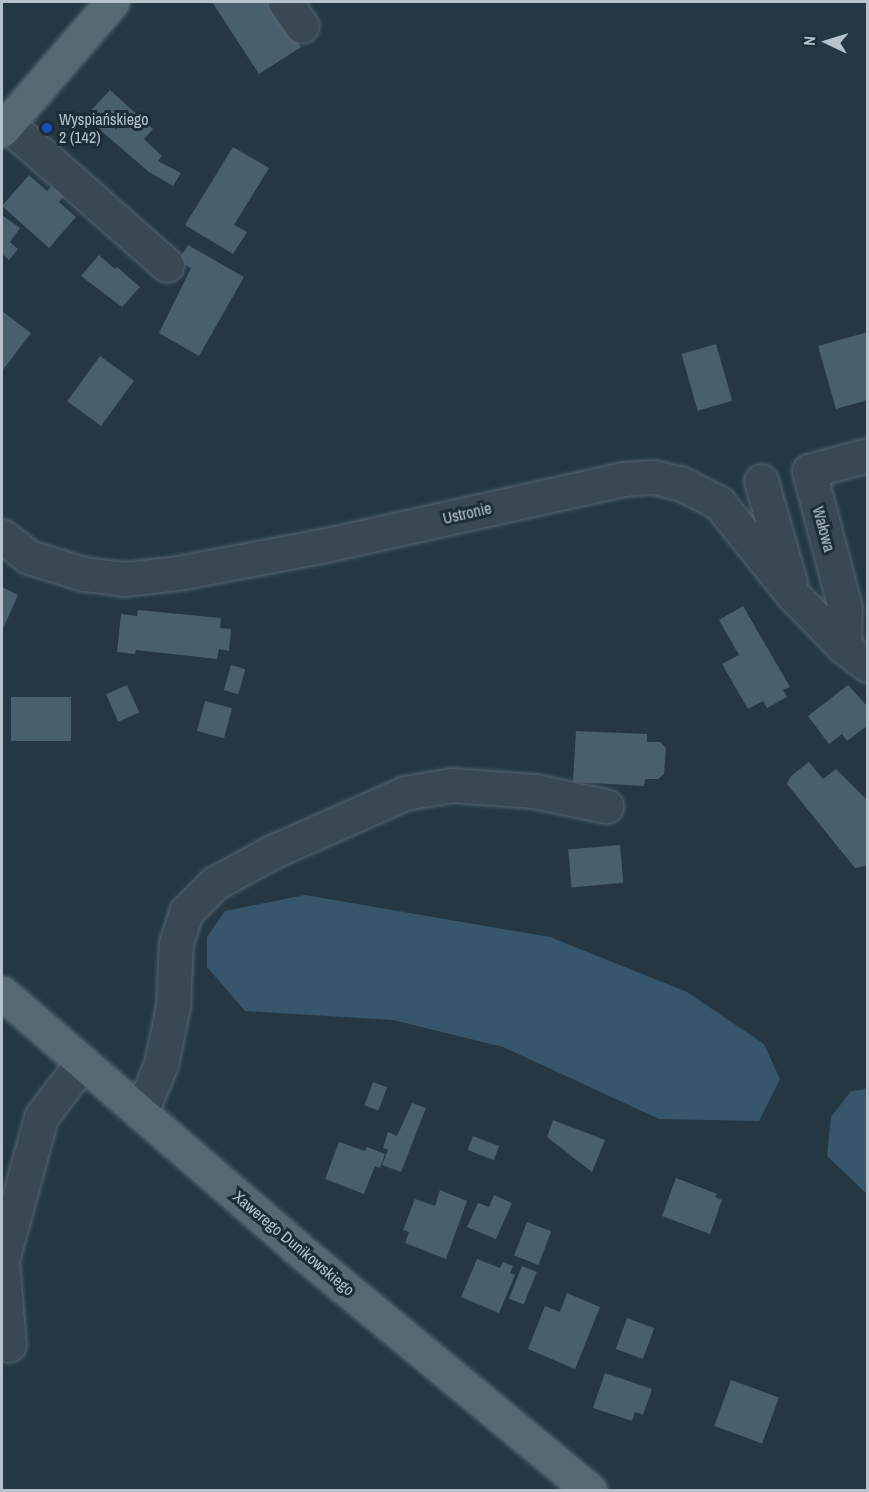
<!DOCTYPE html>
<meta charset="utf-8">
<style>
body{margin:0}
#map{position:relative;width:869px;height:1492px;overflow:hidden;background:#243743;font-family:"Archivo Narrow",sans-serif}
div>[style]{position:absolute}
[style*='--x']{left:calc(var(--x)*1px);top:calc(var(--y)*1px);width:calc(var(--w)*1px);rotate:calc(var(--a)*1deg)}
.water>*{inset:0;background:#37566c}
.building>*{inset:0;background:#4a5f6c;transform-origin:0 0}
.roads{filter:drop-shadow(0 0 2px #576670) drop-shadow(0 0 2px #576670)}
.minor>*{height:33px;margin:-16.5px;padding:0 16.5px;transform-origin:16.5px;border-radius:16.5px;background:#394853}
.major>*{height:33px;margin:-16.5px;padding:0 16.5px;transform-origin:16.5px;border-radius:16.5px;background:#576873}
.dots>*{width:16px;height:16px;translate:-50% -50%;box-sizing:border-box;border:3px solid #1d2d38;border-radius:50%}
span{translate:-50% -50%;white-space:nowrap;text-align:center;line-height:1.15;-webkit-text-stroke:6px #1d2d38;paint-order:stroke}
.poi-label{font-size:16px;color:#b6c3cd}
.left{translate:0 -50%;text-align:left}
.street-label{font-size:16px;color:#b6c3cd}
.frame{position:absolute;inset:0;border:3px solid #b6c3cd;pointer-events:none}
.north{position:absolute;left:797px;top:12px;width:60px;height:60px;-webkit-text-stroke:4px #1d2d38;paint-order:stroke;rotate:274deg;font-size:16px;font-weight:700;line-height:24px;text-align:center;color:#b6c3cd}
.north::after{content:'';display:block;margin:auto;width:21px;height:27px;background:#b6c3cd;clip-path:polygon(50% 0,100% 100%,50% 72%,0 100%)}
</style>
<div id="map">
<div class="water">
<div style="clip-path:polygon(305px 895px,550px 937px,687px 992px,764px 1044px,780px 1079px,759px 1121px,659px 1119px,503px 1047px,393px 1020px,245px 1011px,207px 967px,207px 937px,225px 911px)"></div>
<div style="clip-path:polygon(867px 1089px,868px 1089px,867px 1194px,827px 1156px,831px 1117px,851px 1091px)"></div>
</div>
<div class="building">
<div style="clip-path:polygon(212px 2px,272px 2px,301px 47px,259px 74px)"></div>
<div style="clip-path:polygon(110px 90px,153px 129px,144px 139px,162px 156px,158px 161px,181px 173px,173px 186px,149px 172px,85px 117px)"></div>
<div style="clip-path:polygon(233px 147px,269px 168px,234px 225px,247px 232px,233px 254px,185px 225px)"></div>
<div style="clip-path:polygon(29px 175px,47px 191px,53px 185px,65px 195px,59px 202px,76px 217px,49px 248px,2px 206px)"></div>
<div style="clip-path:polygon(2px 215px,20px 228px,10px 242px,18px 249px,9px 260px,2px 254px)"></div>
<div style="clip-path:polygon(188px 245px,244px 277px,199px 356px,159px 333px,191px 268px,178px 261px)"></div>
<div style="clip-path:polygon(99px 255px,115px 269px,117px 267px,140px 287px,122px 307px,81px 276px)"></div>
<div style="clip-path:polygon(2px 311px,31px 333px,2px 371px)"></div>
<div style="clip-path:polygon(868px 332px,868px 400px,836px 409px,818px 346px)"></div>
<div style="left:716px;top:344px;width:59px;height:36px;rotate:74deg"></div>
<div style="left:100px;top:356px;width:42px;height:56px;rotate:36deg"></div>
<div style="clip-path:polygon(2px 587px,18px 595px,2px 631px)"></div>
<div style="clip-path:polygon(743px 606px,790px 687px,783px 690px,787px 697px,767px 708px,763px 701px,748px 709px,722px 664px,739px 655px,719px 620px)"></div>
<div style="clip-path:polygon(138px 610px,221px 618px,220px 628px,231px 629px,229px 651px,219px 649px,217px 659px,136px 650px,135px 654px,117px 652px,121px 614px,137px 616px)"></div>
<div style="left:231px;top:665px;width:15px;height:26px;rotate:16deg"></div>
<div style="left:127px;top:685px;width:30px;height:23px;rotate:66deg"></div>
<div style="clip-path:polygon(848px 685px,868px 707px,868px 725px,847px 741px,842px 734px,829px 744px,808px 716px)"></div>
<div style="left:11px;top:697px;width:60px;height:44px"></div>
<div style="left:205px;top:701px;width:28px;height:31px;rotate:15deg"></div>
<div style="clip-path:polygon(576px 731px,647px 734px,647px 742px,660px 742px,666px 748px,664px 774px,658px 779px,645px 779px,644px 786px,573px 782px)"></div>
<div style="clip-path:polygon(809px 762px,823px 779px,836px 769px,868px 801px,868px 864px,865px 866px,855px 868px,787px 784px,791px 776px)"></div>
<div style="left:620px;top:845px;width:38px;height:52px;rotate:85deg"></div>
<div style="left:373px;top:1082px;width:15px;height:25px;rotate:20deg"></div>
<div style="clip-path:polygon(412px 1103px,426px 1108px,401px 1172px,382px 1165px,388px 1150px,383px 1148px,388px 1132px,397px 1136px)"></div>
<div style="clip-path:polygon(553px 1120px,605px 1140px,592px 1172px,547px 1137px)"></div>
<div style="left:473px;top:1136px;width:28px;height:15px;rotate:21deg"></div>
<div style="clip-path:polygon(339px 1142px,365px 1151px,367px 1147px,385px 1154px,380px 1168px,375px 1166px,364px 1194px,325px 1179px)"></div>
<div style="clip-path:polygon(676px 1178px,717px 1194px,715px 1197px,722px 1200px,710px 1234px,662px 1216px)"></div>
<div style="clip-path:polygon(440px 1190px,467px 1201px,446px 1259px,405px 1243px,409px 1232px,403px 1230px,415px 1199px,435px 1206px)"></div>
<div style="clip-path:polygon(494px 1195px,512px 1203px,496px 1239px,467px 1227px,478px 1203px,489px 1207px)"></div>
<div style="left:527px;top:1222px;width:26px;height:36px;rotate:21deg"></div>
<div style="clip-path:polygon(477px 1259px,500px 1268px,503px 1262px,513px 1266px,510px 1273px,515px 1275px,499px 1313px,461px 1297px)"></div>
<div style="left:522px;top:1266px;width:16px;height:35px;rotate:22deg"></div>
<div style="clip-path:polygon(567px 1293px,600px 1307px,575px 1369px,528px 1349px,545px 1306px,560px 1312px)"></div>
<div style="left:627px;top:1318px;width:29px;height:33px;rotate:20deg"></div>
<div style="clip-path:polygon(605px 1373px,652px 1389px,643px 1415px,635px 1412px,632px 1421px,593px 1408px)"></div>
<div style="left:731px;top:1380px;width:51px;height:49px;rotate:20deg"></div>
</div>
<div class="roads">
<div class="minor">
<div style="--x:285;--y:2;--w:29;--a:55"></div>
<div style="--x:7;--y:124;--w:213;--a:41.4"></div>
<div style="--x:761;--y:481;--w:105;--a:74"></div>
<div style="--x:2;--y:536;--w:34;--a:38"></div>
<div style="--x:29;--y:557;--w:58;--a:17.2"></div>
<div style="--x:84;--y:574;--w:40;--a:7.1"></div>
<div style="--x:124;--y:579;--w:54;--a:-6.3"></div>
<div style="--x:178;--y:573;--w:151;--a:-10.7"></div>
<div style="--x:326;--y:545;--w:304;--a:-12.5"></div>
<div style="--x:623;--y:479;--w:30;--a:-4"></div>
<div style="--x:653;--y:477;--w:28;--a:13"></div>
<div style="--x:680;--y:483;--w:44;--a:27.1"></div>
<div style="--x:719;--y:503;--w:118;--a:51.2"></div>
<div style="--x:793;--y:595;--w:73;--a:45.6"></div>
<div style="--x:844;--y:647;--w:30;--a:37"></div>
<div style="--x:844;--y:647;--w:39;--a:-89"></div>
<div style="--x:845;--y:608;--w:142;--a:-104.7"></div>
<div style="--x:809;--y:471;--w:61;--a:-15.2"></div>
<div style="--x:141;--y:1112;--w:52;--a:-67.4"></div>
<div style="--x:161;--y:1064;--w:59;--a:-78.3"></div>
<div style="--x:173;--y:1006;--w:63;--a:-87.3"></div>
<div style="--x:176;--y:943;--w:33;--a:-72"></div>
<div style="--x:186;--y:912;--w:41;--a:-45"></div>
<div style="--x:215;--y:883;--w:65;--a:-28.5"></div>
<div style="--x:272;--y:852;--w:145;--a:-23.9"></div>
<div style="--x:405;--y:793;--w:48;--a:-9.7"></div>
<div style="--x:452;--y:785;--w:82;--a:4.2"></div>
<div style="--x:534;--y:791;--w:74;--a:11.8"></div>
<div style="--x:2;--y:1260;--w:148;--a:-74.7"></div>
<div style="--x:41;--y:1117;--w:68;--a:-52.8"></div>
<div style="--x:2;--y:1260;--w:85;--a:85.3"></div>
</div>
<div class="major">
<div style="--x:2;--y:130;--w:169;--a:-49.3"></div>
<div style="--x:2;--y:993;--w:390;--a:40.8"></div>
<div style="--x:297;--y:1248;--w:380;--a:39.6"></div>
</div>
</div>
<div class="dots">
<div style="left:47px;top:128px;background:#1a4fb4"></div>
</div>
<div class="poi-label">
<span class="left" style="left:59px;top:128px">Wyspiańskiego<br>2 (142)</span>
</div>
<div class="street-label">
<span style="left:467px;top:513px;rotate:-13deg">Ustronie</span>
<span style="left:824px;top:529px;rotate:75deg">Wałowa</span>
<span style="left:294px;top:1243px;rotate:40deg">Xawerego Dunikowskiego</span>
</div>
<div class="frame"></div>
<div class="north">N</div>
</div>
